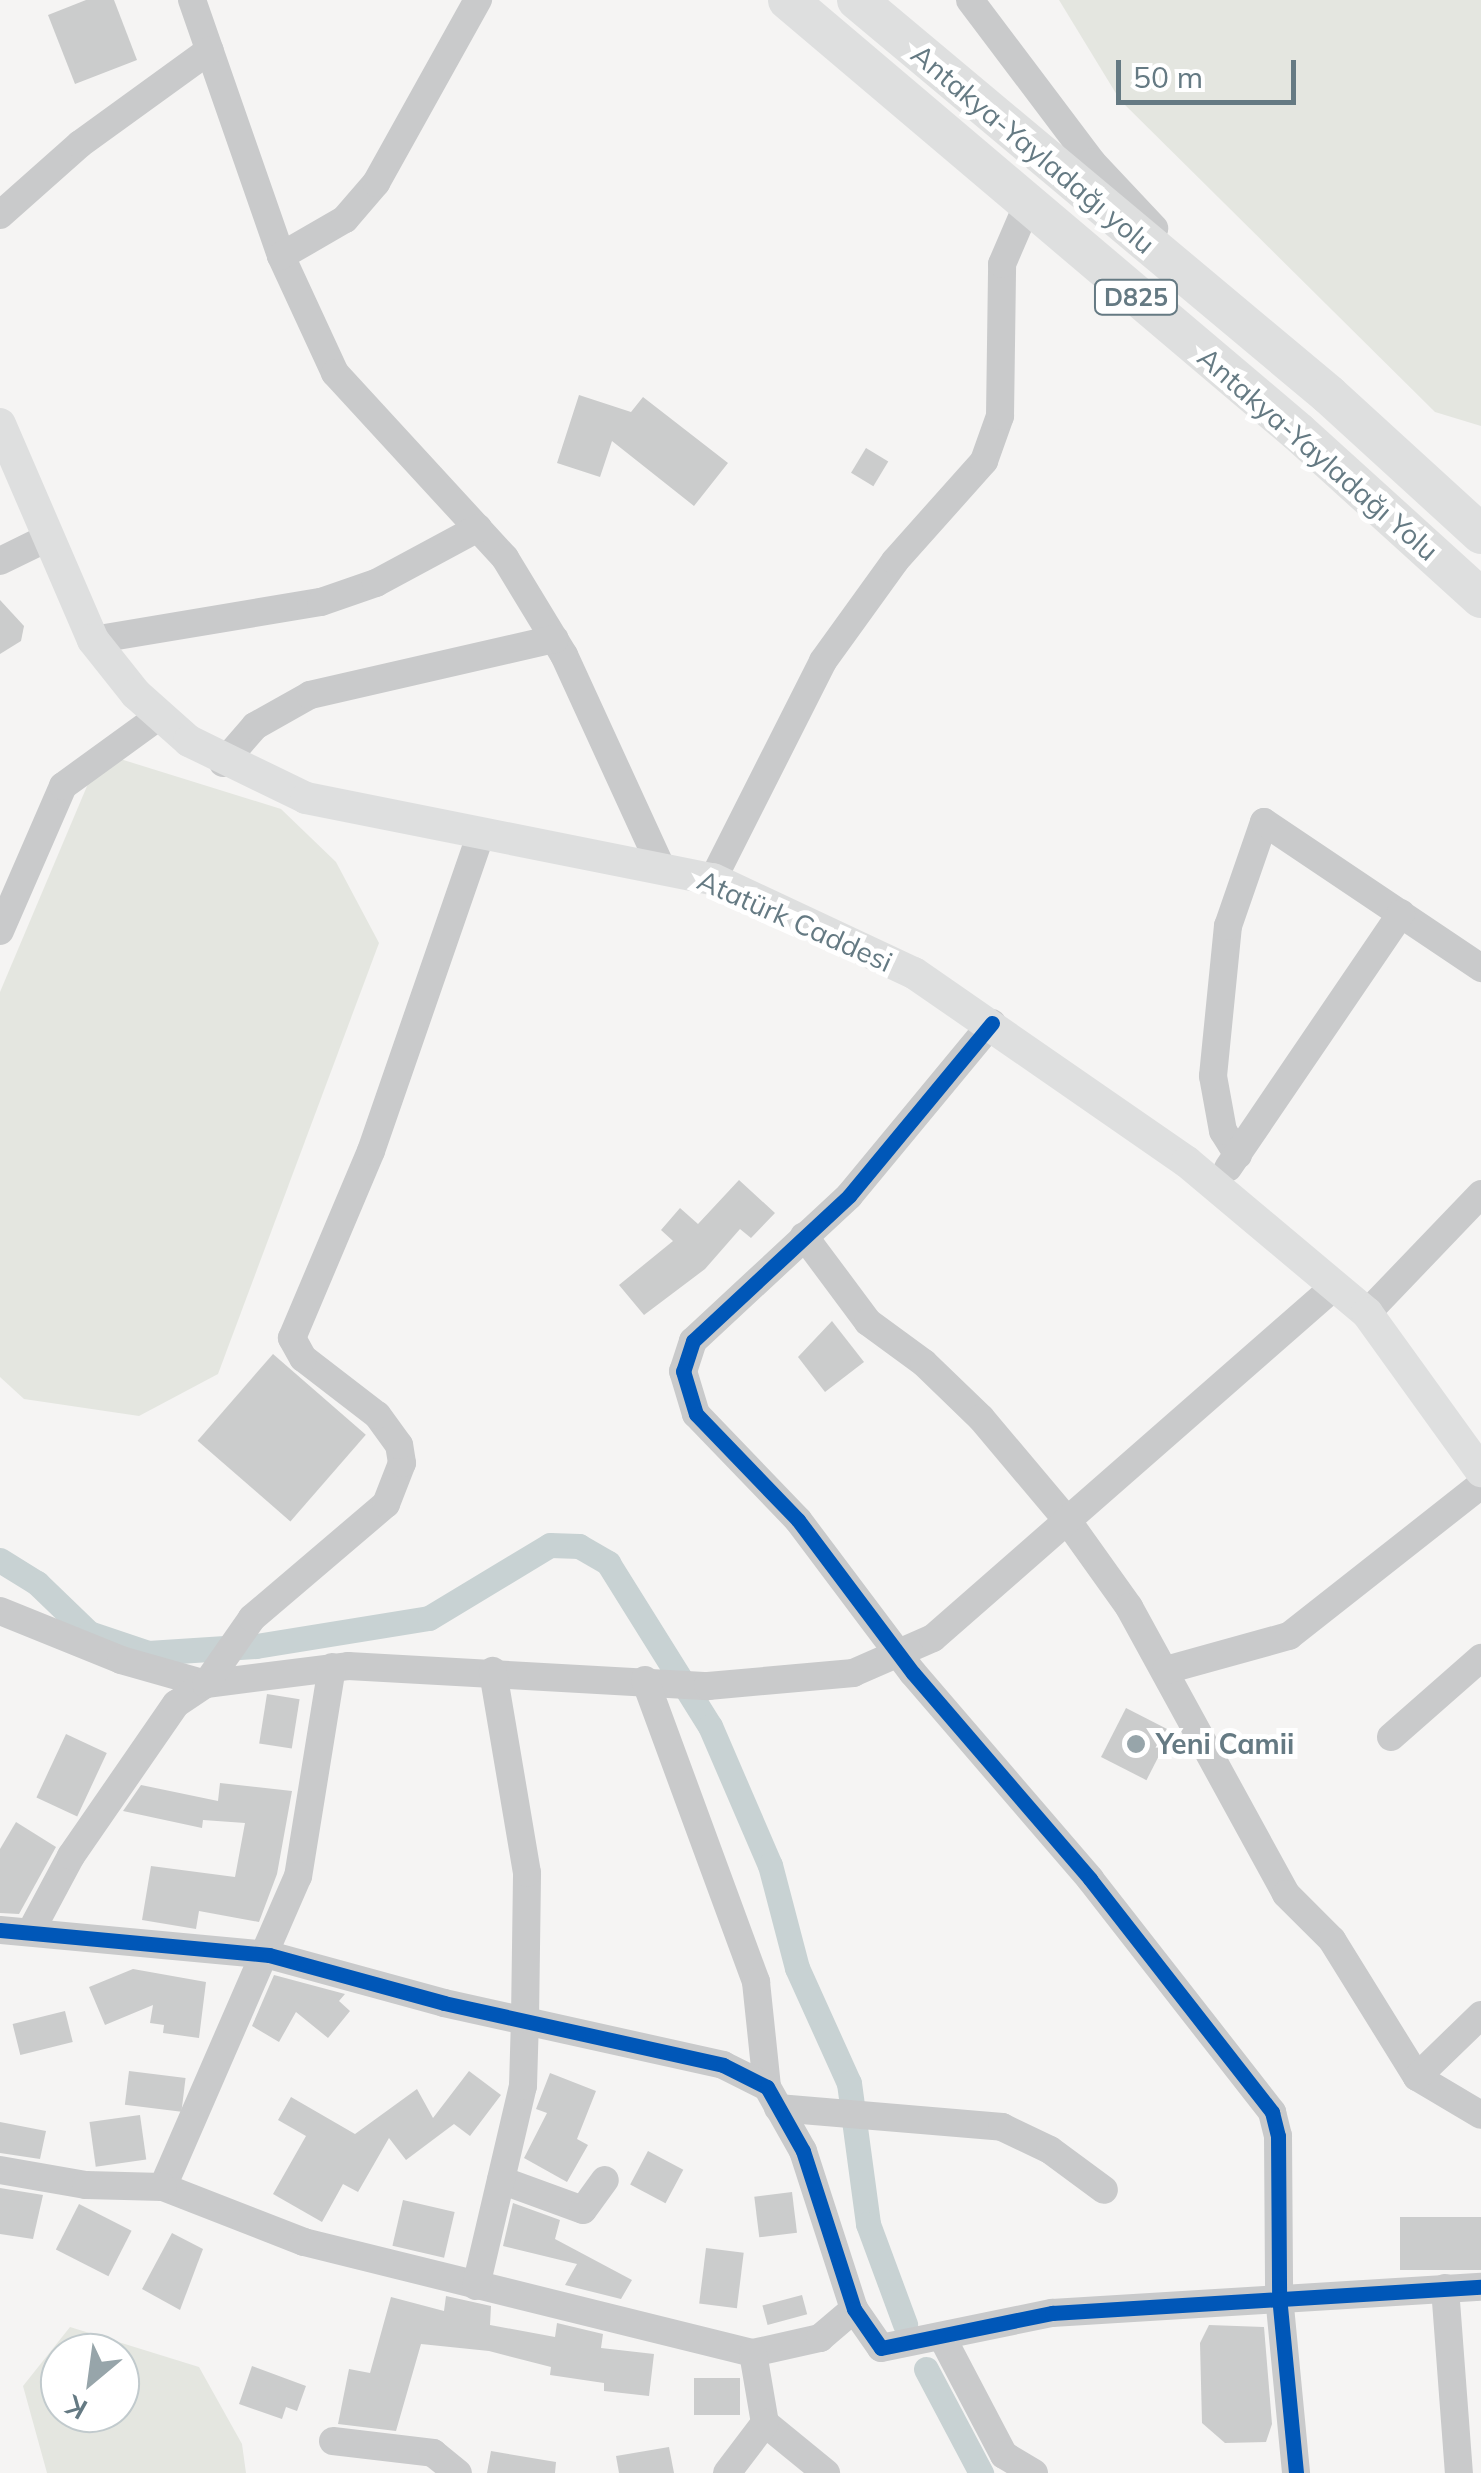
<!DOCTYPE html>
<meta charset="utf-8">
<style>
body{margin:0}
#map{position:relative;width:1481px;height:2473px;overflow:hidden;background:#f5f4f3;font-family:Mulish,sans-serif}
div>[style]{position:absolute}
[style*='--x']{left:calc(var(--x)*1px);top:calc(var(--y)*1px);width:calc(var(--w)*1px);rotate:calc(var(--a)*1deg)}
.green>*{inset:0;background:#e4e6e0}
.canal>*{height:25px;margin:-12.5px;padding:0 12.5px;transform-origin:12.5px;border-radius:12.5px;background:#c8d2d3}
.building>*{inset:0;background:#cbcccc;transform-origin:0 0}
.minor>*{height:28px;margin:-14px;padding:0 14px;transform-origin:14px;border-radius:14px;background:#c9cacb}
.major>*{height:32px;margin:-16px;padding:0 16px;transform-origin:16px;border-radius:16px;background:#dedfdf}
.highway>*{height:40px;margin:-20px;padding:0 20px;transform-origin:20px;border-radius:20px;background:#dedfdf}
.cycleway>*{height:15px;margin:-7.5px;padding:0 7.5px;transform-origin:7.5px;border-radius:7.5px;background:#0057b8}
.dots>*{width:28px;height:28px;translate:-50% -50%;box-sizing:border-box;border:5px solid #fff;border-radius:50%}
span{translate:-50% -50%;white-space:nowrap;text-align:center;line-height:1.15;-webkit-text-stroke:10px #fff;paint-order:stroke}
.shield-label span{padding:2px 8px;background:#fff;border:2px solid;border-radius:8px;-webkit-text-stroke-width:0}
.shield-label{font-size:25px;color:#657a83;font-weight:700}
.street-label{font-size:28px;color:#657a83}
.poi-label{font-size:28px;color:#657a83;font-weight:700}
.left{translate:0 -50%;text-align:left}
.north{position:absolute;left:40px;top:2333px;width:100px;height:100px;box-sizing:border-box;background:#fff;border:2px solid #c1cacd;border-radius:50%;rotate:209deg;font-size:28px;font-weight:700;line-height:40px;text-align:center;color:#657a83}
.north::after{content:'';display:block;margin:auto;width:35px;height:45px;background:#97a5aa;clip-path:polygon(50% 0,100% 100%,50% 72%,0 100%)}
.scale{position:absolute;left:1116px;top:60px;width:180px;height:45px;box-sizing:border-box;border:5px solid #657a83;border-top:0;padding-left:12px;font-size:30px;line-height:35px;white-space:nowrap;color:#657a83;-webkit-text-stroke:8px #fff;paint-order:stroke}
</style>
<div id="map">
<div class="green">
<div style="clip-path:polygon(1059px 0,1481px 0,1481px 426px,1435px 412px,1120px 100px)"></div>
<div style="clip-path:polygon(101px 753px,281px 809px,336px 862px,379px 943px,218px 1374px,139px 1416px,24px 1399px,0 1377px,0 992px)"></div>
<div style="clip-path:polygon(evenodd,70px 2327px,199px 2367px,242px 2444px,246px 2473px,47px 2473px,23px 2386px,70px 2327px,60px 2353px,120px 2353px,120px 2413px,60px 2413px,60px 2353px)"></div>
</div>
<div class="canal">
<div style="--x:0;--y:1560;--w:44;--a:31.9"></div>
<div style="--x:37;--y:1583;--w:72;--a:43.9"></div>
<div style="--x:89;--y:1633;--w:62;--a:18.7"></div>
<div style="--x:148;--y:1653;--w:108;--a:-3.7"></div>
<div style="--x:256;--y:1646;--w:175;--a:-9.2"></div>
<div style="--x:429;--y:1618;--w:141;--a:-31.1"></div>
<div style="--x:550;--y:1545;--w:29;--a:2"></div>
<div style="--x:579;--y:1546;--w:34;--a:30"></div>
<div style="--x:608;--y:1563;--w:192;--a:58"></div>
<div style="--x:710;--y:1726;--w:151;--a:66.7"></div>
<div style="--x:770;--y:1865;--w:106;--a:75.3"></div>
<div style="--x:797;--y:1968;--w:126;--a:65.7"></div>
<div style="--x:849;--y:2083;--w:142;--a:82.3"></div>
<div style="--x:868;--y:2224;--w:107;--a:69.7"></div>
<div style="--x:926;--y:2369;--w:118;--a:62.1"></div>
</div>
<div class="building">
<div style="clip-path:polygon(86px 0,114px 0,137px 60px,75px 84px,48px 15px)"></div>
<div style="clip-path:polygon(579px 395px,631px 412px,643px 397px,728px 463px,694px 506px,612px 441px,600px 477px,557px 463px)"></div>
<div style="left:866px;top:448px;width:26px;height:29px;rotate:31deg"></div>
<div style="clip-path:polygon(0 600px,24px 626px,21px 641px,0 654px)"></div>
<div style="clip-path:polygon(739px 1180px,775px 1213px,751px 1238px,740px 1229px,705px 1269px,644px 1315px,619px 1285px,673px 1241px,661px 1230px,680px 1208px,698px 1224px)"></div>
<div style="clip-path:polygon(832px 1321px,864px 1362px,825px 1392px,798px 1357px)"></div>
<div style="left:273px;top:1354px;width:123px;height:115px;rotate:41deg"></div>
<div style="left:267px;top:1694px;width:33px;height:50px;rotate:9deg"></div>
<div style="left:1126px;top:1708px;width:51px;height:55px;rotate:27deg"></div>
<div style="left:66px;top:1734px;width:45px;height:70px;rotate:25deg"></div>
<div style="clip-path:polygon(220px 1783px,292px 1791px,277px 1874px,259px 1922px,199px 1911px,196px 1929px,142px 1920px,151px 1866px,235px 1877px,245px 1823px,203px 1820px,202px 1828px,123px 1811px,141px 1785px,218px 1801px)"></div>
<div style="clip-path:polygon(16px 1822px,56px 1847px,19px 1914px,0 1913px,0 1849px)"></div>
<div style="clip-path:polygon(133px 1969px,206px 1982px,199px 2038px,163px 2033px,164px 2025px,150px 2023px,153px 2005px,105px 2025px,89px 1987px)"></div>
<div style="clip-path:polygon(274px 1975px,345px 1994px,339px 2001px,350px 2011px,328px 2038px,296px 2012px,279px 2042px,252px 2026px)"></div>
<div style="left:65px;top:2011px;width:32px;height:54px;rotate:76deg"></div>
<div style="left:129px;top:2071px;width:57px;height:34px;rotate:7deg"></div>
<div style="clip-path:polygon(469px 2071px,501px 2095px,470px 2136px,454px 2124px,406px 2160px,389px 2138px,358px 2192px,343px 2184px,322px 2222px,273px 2194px,306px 2136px,278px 2120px,291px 2097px,355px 2134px,417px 2089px,433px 2118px)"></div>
<div style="clip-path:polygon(550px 2073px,596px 2091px,577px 2139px,588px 2145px,567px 2182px,524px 2158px,547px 2113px,536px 2109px)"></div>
<div style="left:140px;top:2115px;width:45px;height:51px;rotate:82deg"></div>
<div style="clip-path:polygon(0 2122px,46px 2131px,40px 2159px,0 2153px)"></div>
<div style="left:648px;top:2151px;width:40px;height:38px;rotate:28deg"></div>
<div style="clip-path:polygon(0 2188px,43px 2195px,33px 2239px,0 2234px)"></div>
<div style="left:792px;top:2192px;width:41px;height:38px;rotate:83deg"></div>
<div style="left:403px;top:2200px;width:53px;height:47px;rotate:13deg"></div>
<div style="clip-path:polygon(513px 2203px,560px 2220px,555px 2239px,632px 2280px,621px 2299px,565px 2285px,577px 2264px,503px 2246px)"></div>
<div style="left:79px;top:2204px;width:59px;height:51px;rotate:27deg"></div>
<div style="left:1481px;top:2217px;width:53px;height:81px;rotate:90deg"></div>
<div style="clip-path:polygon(172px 2233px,203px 2249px,180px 2310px,142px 2289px)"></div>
<div style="left:706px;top:2248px;width:38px;height:56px;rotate:7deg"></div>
<div style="left:802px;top:2295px;width:20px;height:41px;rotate:75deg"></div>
<div style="clip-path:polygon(446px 2296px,491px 2306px,490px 2325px,555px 2337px,557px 2323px,603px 2334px,601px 2348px,654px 2354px,649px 2396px,604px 2391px,604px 2383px,550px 2375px,551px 2367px,489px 2351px,421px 2344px,396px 2431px,338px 2424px,349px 2369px,370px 2373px,391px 2297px,444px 2311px)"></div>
<div style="clip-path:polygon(1209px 2325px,1264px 2327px,1272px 2424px,1266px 2442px,1225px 2443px,1202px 2423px,1200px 2343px)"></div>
<div style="clip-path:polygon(252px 2366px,306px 2386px,297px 2411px,286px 2407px,282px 2419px,239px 2404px)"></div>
<div style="left:694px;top:2378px;width:46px;height:37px"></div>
<div style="clip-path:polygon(669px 2447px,674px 2473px,619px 2473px,616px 2456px)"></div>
<div style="clip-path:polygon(491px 2451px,556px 2462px,555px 2473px,487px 2473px)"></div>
</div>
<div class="minor">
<div style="--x:192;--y:0;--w:271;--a:70.8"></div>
<div style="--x:281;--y:256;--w:129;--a:65.2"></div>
<div style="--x:335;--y:373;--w:251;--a:47.4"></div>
<div style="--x:505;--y:558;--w:114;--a:58.7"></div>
<div style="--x:564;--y:655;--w:235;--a:65.4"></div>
<div style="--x:970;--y:0;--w:203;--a:53"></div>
<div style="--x:1092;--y:162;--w:91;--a:46.8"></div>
<div style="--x:0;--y:215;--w:107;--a:-41.6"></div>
<div style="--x:80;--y:144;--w:160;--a:-35.9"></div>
<div style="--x:281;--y:256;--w:74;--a:-30"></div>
<div style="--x:345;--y:219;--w:48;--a:-49.3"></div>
<div style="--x:376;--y:183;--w:210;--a:-60.9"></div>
<div style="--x:0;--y:561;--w:55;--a:-26.1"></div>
<div style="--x:93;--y:640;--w:231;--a:-9.5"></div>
<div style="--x:321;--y:602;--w:58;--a:-19.1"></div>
<div style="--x:376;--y:583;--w:116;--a:-28.3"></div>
<div style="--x:223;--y:763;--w:49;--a:-49.1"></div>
<div style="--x:255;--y:726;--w:63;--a:-29.4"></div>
<div style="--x:310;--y:695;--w:251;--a:-12.9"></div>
<div style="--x:713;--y:879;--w:244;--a:-63.2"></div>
<div style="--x:823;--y:661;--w:123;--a:-54.2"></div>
<div style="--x:895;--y:561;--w:134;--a:-48.3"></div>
<div style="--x:984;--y:461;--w:48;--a:-70.4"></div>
<div style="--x:1000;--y:416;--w:152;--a:-89.2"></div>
<div style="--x:1002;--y:264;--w:63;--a:-66.7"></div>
<div style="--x:0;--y:931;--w:158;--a:-66.5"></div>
<div style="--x:63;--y:786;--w:117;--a:-36"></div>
<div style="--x:992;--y:1023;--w:224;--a:129.6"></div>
<div style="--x:849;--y:1196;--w:213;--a:137.1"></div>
<div style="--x:693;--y:1341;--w:32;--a:108"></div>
<div style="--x:683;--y:1371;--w:45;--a:73.2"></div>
<div style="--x:696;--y:1414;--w:147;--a:46.1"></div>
<div style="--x:798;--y:1520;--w:191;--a:53.1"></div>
<div style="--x:913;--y:1673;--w:272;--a:49.3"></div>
<div style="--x:1090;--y:1879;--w:296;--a:52"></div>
<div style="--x:1272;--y:2112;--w:25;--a:76"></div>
<div style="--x:1278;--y:2136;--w:160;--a:89.6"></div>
<div style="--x:1279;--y:2296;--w:178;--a:84.5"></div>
<div style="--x:1238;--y:1155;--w:28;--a:-122"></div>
<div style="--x:1223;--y:1131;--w:56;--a:-100.3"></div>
<div style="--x:1213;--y:1076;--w:151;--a:-84.3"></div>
<div style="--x:1228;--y:926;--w:110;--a:-70.9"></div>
<div style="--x:1264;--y:822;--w:262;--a:33.9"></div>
<div style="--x:1228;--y:1168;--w:308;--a:-55.8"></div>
<div style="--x:804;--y:1236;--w:107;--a:53.3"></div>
<div style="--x:868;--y:1322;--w:69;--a:36.2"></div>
<div style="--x:924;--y:1363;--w:79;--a:44"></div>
<div style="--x:981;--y:1418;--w:133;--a:49.9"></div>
<div style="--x:1067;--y:1520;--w:107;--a:54.5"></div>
<div style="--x:1129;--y:1607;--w:327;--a:61.3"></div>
<div style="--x:1286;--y:1894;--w:65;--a:45"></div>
<div style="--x:1332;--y:1940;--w:161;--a:58.2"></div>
<div style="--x:1417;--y:2077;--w:74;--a:30.7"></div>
<div style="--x:1367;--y:1313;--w:165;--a:-46.2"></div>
<div style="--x:0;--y:1611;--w:131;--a:22"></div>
<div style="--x:121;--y:1660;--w:88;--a:15.8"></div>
<div style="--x:206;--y:1684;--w:143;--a:-7.2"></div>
<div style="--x:348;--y:1666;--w:361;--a:3.2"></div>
<div style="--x:708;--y:1686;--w:146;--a:-5.1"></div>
<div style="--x:853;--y:1673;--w:87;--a:-23.6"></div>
<div style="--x:933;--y:1638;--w:534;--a:-41.21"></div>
<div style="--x:332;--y:1667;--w:212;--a:99.2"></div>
<div style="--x:298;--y:1876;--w:339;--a:113.5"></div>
<div style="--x:163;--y:2187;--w:151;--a:21.3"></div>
<div style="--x:304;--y:2242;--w:463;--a:13.9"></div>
<div style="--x:753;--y:2353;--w:69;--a:-12.6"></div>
<div style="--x:820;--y:2338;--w:45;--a:-40.5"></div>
<div style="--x:1166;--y:1670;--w:128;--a:-15.5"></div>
<div style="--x:1289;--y:1636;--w:244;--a:-38.2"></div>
<div style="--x:645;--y:1680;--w:322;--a:69.8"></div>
<div style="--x:756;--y:1982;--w:106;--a:84"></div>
<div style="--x:1391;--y:1737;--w:120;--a:-41.3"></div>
<div style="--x:0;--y:1930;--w:270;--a:5.3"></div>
<div style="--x:269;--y:1955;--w:181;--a:15.3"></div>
<div style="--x:444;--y:2003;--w:286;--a:12.5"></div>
<div style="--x:723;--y:2065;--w:49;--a:26.6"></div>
<div style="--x:767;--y:2087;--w:73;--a:60.6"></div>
<div style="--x:803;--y:2151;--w:166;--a:72.1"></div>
<div style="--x:854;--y:2309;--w:47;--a:55.3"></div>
<div style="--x:881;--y:2348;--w:175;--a:-11.6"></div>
<div style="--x:1052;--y:2313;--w:430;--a:-3.5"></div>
<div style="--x:31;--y:1931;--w:85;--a:-61.9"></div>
<div style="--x:71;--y:1856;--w:185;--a:-55.4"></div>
<div style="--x:176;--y:1704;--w:36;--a:-34"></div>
<div style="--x:206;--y:1684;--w:80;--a:-55.1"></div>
<div style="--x:252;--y:1618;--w:176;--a:-40.4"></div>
<div style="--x:386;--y:1504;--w:44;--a:-68.7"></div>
<div style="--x:402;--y:1463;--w:18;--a:-99"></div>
<div style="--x:399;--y:1445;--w:37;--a:-126"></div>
<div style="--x:377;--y:1415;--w:93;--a:-142.4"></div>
<div style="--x:303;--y:1358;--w:23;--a:-119"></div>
<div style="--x:292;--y:1338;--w:203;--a:-67.1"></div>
<div style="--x:371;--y:1151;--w:336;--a:-70.9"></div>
<div style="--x:1417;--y:2077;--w:89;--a:-44.1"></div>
<div style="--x:778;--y:2108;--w:225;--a:4.8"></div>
<div style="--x:1002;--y:2127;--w:53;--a:25.6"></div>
<div style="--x:1050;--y:2150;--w:67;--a:36.5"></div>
<div style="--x:0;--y:2170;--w:87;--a:9.9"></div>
<div style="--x:86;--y:2185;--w:77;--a:1.5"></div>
<div style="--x:501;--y:2180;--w:87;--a:20.1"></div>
<div style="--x:583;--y:2210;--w:37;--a:-54"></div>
<div style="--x:476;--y:2286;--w:205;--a:-76.8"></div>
<div style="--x:523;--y:2086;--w:67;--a:-88.3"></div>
<div style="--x:525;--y:2019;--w:146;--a:-89.2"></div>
<div style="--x:527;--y:1873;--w:205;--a:-99.6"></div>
<div style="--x:1445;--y:2288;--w:186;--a:85.7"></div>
<div style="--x:943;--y:2339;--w:131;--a:62.3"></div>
<div style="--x:1004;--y:2455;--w:35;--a:31"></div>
<div style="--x:753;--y:2353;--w:71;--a:80.3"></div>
<div style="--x:765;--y:2423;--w:79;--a:39.3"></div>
<div style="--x:333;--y:2441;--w:101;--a:6.8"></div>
<div style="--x:433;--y:2453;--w:32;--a:39"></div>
<div style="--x:727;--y:2473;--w:63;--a:-52.8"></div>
</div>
<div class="major">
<div style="--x:0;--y:424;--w:235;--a:66.7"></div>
<div style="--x:93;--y:640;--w:69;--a:51.5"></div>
<div style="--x:136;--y:694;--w:71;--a:41.6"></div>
<div style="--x:189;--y:741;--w:130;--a:26"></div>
<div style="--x:306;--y:798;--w:415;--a:11.3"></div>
<div style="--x:713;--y:879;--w:222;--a:25.1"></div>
<div style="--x:914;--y:973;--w:332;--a:34.7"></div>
<div style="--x:1187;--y:1162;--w:235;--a:40"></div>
<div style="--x:1367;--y:1313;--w:195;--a:54.2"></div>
</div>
<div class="highway">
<div style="--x:788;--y:0;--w:668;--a:40.27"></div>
<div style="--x:1298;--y:432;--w:247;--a:42.2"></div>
<div style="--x:857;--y:0;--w:615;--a:39.92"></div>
<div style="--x:1329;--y:395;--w:206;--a:42.4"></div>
</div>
<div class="cycleway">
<div style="--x:992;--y:1023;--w:224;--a:129.6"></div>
<div style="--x:849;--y:1196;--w:213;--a:137.1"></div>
<div style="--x:693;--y:1341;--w:32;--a:108"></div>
<div style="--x:683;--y:1371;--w:45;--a:73.2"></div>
<div style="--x:696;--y:1414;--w:147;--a:46.1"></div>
<div style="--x:798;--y:1520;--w:191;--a:53.1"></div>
<div style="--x:913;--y:1673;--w:272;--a:49.3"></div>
<div style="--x:1090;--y:1879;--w:296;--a:52"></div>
<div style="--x:1272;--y:2112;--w:25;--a:76"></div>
<div style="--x:1278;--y:2136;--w:160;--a:89.6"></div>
<div style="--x:1279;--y:2296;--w:178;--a:84.5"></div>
<div style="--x:0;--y:1930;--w:270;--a:5.3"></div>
<div style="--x:269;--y:1955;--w:181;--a:15.3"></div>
<div style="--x:444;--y:2003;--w:286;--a:12.5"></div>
<div style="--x:723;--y:2065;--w:49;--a:26.6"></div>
<div style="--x:767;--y:2087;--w:73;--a:60.6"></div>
<div style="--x:803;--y:2151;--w:166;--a:72.1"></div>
<div style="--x:854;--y:2309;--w:47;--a:55.3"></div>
<div style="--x:881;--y:2348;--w:175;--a:-11.6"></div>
<div style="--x:1052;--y:2313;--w:430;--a:-3.5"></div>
</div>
<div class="dots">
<div style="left:1136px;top:1744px;background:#97a5aa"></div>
</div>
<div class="shield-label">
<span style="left:1136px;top:297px">D825</span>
</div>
<div class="street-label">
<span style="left:1033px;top:149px;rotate:40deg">Antakya-Yayladağı yolu</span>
<span style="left:1318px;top:454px;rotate:41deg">Antakya-Yayladağı Yolu</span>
<span style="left:795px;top:921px;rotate:24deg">Atatürk Caddesi</span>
</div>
<div class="poi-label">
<span class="left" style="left:1156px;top:1744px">Yeni Camii</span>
</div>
<div class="north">K</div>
<div class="scale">50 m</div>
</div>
